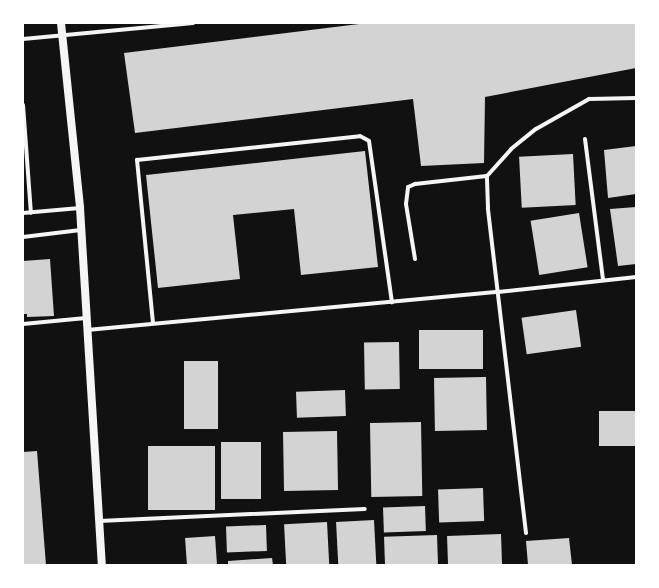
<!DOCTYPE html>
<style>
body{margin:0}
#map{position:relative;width:659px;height:588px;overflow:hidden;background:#111;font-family:"Work Sans",sans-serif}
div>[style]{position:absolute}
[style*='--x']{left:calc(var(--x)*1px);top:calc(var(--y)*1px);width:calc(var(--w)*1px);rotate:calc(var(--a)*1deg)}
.building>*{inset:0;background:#d3d3d3;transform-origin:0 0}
.minor>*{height:4px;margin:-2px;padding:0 2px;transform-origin:2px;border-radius:2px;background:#f5f5f5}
.secondary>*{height:8px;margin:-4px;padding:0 4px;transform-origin:4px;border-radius:4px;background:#f5f5f5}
span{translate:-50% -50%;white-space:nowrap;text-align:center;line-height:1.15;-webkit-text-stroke:3px #fff;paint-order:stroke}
.frame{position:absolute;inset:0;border:24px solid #fff;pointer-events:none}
</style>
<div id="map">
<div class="building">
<div style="clip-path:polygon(367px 23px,635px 23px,636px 68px,485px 97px,484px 163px,421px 166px,413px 99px,135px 133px,124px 53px)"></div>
<div style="clip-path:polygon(636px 146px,636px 194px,608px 198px,604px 150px)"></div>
<div style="clip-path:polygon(365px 151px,378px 267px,301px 275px,294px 209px,233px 215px,240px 279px,158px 288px,146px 175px)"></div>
<div style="left:573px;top:154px;width:51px;height:54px;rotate:87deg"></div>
<div style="clip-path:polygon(636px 207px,636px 264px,618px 266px,610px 209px)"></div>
<div style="left:579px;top:213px;width:55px;height:49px;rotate:81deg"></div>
<div style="clip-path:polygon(50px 259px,54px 316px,27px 317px,27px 314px,23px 314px,23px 261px)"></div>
<div style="left:576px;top:310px;width:37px;height:55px;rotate:82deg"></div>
<div style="left:483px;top:330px;width:39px;height:64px;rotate:90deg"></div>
<div style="left:399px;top:342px;width:47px;height:35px;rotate:89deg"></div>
<div style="left:184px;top:361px;width:34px;height:68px"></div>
<div style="left:486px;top:377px;width:53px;height:52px;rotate:89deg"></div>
<div style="left:345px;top:390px;width:26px;height:49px;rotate:88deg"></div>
<div style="left:636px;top:411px;width:35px;height:37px;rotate:90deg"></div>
<div style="left:421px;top:422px;width:74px;height:51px;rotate:89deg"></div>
<div style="left:337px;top:431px;width:59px;height:54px;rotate:89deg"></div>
<div style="left:221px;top:442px;width:40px;height:57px"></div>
<div style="left:215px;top:446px;width:64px;height:67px;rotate:90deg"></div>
<div style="clip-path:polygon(37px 451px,46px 565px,23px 565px,23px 452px)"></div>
<div style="left:483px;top:488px;width:33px;height:45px;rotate:88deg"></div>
<div style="left:425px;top:506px;width:25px;height:42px;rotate:88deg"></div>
<div style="left:374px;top:520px;width:45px;height:38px;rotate:87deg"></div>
<div style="left:327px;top:522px;width:43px;height:43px;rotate:87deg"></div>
<div style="left:266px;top:525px;width:26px;height:40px;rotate:88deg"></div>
<div style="left:501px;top:534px;width:31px;height:54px;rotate:88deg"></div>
<div style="left:437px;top:535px;width:29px;height:53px;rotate:88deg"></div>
<div style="left:215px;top:536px;width:29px;height:30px;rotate:86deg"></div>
<div style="clip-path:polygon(569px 538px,572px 565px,528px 565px,526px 541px)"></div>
<div style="clip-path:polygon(272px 558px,273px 565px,228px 565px,228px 561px)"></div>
</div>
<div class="minor">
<div style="--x:23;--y:39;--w:171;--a:-5.4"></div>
<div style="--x:23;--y:105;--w:108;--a:85.8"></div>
<div style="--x:585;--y:139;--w:142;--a:82.7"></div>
<div style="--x:23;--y:213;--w:57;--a:-5"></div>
<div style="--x:23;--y:237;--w:58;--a:-6.9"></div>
<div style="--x:415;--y:259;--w:56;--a:-99.3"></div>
<div style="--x:406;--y:204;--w:17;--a:-83"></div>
<div style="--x:408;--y:187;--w:8;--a:-23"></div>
<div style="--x:415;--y:184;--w:72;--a:-6.3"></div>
<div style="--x:153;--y:323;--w:164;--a:-95.6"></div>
<div style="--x:137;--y:160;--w:224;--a:-6.1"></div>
<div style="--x:360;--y:136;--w:10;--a:29"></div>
<div style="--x:369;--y:141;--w:163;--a:81.9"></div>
<div style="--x:23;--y:324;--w:63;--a:-5.4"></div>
<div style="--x:87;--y:330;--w:413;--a:-5.3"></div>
<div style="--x:498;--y:292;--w:139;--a:-6.2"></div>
<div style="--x:99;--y:521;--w:266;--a:-2.6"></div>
<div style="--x:526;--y:533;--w:327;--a:-96.7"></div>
<div style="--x:488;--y:208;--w:32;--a:-92"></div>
<div style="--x:487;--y:176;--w:36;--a:-48"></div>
<div style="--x:511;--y:149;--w:32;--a:-39"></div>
<div style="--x:536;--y:129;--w:61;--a:-29.5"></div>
<div style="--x:589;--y:99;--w:47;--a:-1.2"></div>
</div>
<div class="secondary">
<div style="--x:61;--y:23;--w:186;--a:84.1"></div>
<div style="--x:80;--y:208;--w:358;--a:86.5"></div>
</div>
<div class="frame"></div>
</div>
